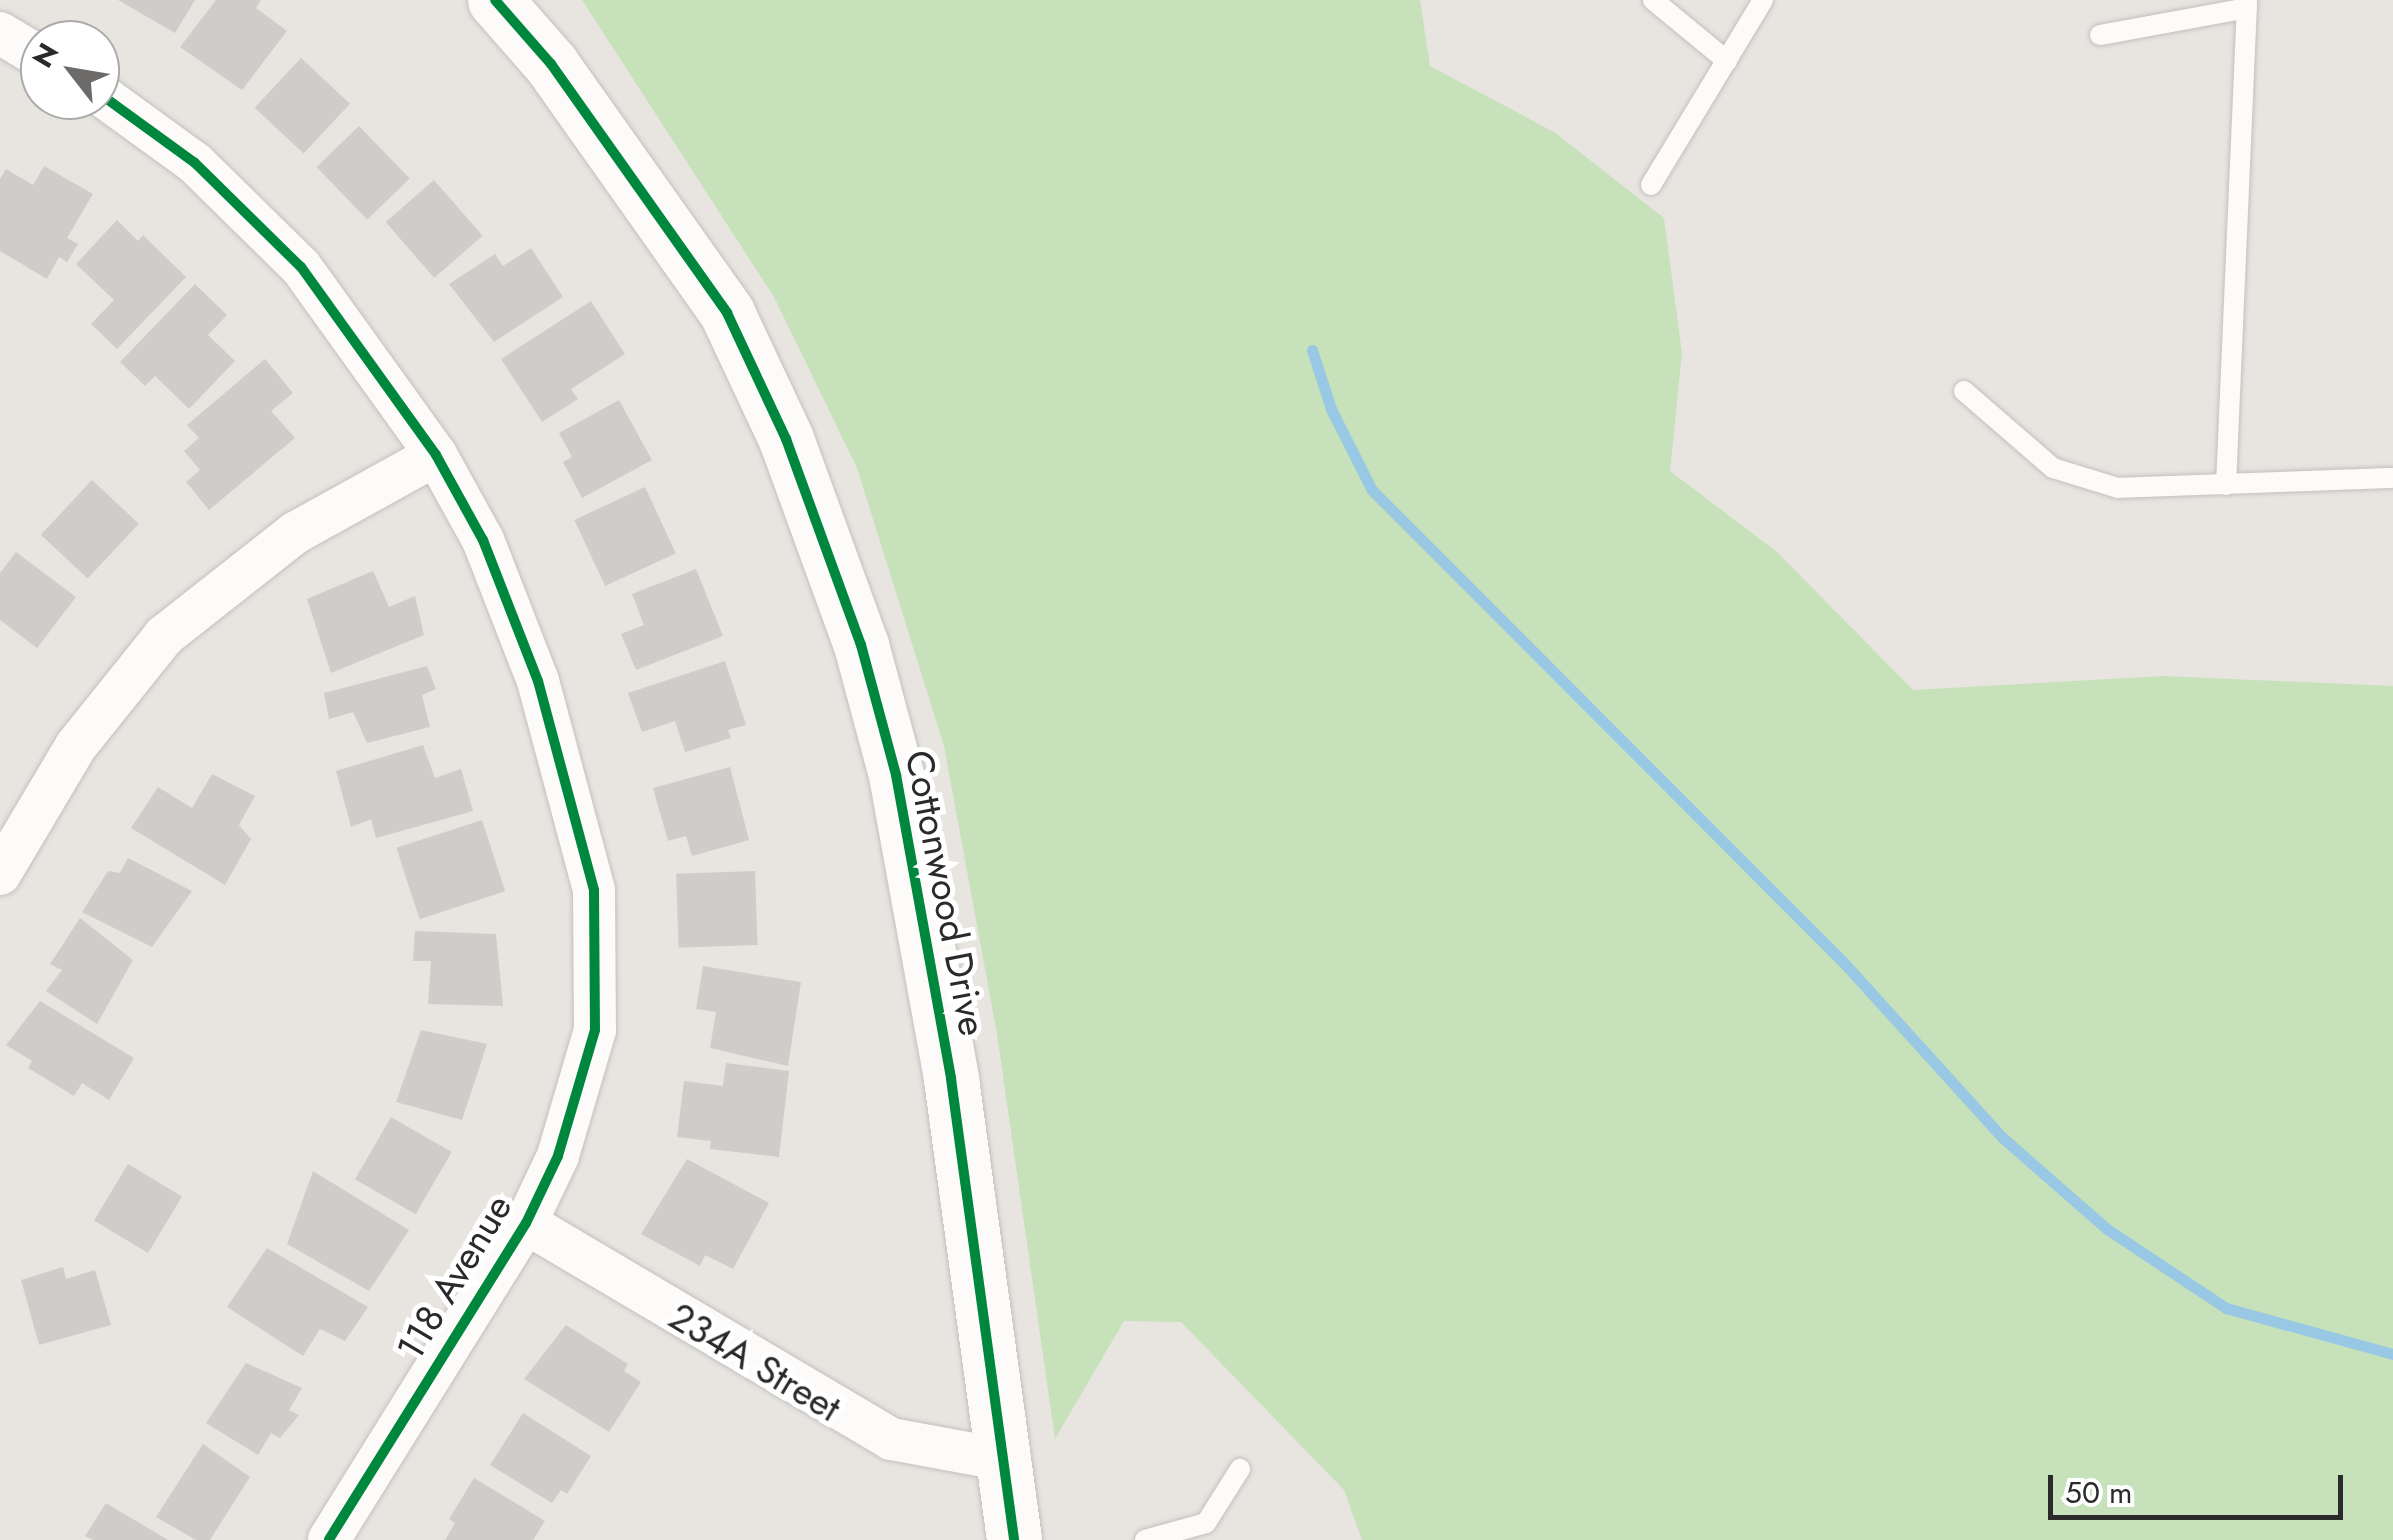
<!DOCTYPE html>
<style>
body{margin:0}
#map{position:relative;width:2393px;height:1540px;overflow:hidden;background:#e8e5e0;font-family:Jost,sans-serif}
div>[style]{position:absolute}
[style*='--x']{left:calc(var(--x)*1px);top:calc(var(--y)*1px);width:calc(var(--w)*1px);rotate:calc(var(--a)*1deg)}
.green>*{inset:0;background:#c7e1bb}
.stream>*{height:11px;margin:-5.5px;padding:0 5.5px;transform-origin:5.5px;border-radius:5.5px;background:#99c8e4}
.building>*{inset:0;background:#cfcdc9;transform-origin:0 0}
.roads{filter:drop-shadow(0 0 2px #c1c1c1) drop-shadow(0 0 2px #c1c1c1)}
.lane>*{height:20px;margin:-10px;padding:0 10px;transform-origin:10px;border-radius:10px;background:#fcfbfa}
.street>*{height:42px;margin:-21px;padding:0 21px;transform-origin:21px;border-radius:21px;background:#fcfbfa}
.secondary>*{height:55px;margin:-27.5px;padding:0 27.5px;transform-origin:27.5px;border-radius:27.5px;background:#fcfbfa}
.cycleway>*{height:10px;margin:-5px;padding:0 5px;transform-origin:5px;border-radius:5px;background:#00873e}
span{translate:-50% -50%;white-space:nowrap;text-align:center;line-height:1.15;-webkit-text-stroke:10px #fff;paint-order:stroke}
.street-label{font-size:38px;color:#2a2a2a}
.north{position:absolute;left:20px;top:20px;width:100px;height:100px;box-sizing:border-box;background:#fff;border:2px solid #aaa;border-radius:50%;rotate:301deg;font-size:28px;font-weight:700;line-height:40px;text-align:center;color:#2a2a2a}
.north::after{content:'';display:block;margin:auto;width:35px;height:45px;background:#6c6b6a;clip-path:polygon(50% 0,100% 100%,50% 72%,0 100%)}
.scale{position:absolute;left:2048px;top:1475px;width:295px;height:45px;box-sizing:border-box;border:5px solid #2a2a2a;border-top:0;padding-left:12px;font-size:30px;line-height:35px;white-space:nowrap;color:#2a2a2a;-webkit-text-stroke:8px #fff;paint-order:stroke}
</style>
<div id="map">
<div class="green">
<div style="clip-path:polygon(582px 0,1420px 0,1430px 66px,1554px 132px,1664px 218px,1682px 353px,1670px 471px,1777px 552px,1913px 690px,2164px 676px,2393px 686px,2393px 1540px,1362px 1540px,1344px 1490px,1181px 1322px,1124px 1321px,1055px 1439px,997px 1034px,944px 746px,857px 468px,774px 297px)"></div>
</div>
<div class="stream">
<div style="--x:1312;--y:350;--w:62;--a:72.1"></div>
<div style="--x:1331;--y:409;--w:91;--a:63.2"></div>
<div style="--x:1372;--y:490;--w:670;--a:45.06"></div>
<div style="--x:1845;--y:964;--w:235;--a:47.8"></div>
<div style="--x:2003;--y:1138;--w:138;--a:41.2"></div>
<div style="--x:2107;--y:1229;--w:143;--a:33.6"></div>
<div style="--x:2226;--y:1308;--w:173;--a:15.4"></div>
</div>
<div class="building">
<div style="clip-path:polygon(118px 0,195px 0,175px 33px)"></div>
<div style="clip-path:polygon(216px 0,261px 0,256px 8px,287px 31px,242px 90px,180px 47px)"></div>
<div style="left:301px;top:58px;width:67px;height:68px;rotate:43deg"></div>
<div style="left:359px;top:126px;width:73px;height:59px;rotate:46deg"></div>
<div style="clip-path:polygon(44px 166px,93px 194px,67px 238px,78px 244px,67px 262px,59px 257px,47px 279px,0 251px,0 179px,6px 169px,33px 185px)"></div>
<div style="left:434px;top:180px;width:74px;height:64px;rotate:49deg"></div>
<div style="clip-path:polygon(117px 220px,138px 241px,143px 235px,186px 277px,117px 349px,91px 324px,114px 300px,76px 264px)"></div>
<div style="clip-path:polygon(531px 248px,563px 297px,494px 342px,449px 284px,495px 254px,503px 266px)"></div>
<div style="clip-path:polygon(195px 284px,227px 315px,208px 335px,235px 361px,189px 409px,155px 376px,145px 386px,120px 362px)"></div>
<div style="clip-path:polygon(591px 301px,625px 354px,571px 389px,578px 399px,542px 422px,501px 359px)"></div>
<div style="clip-path:polygon(265px 359px,293px 393px,271px 411px,295px 438px,209px 510px,186px 482px,200px 470px,184px 451px,199px 438px,187px 425px)"></div>
<div style="clip-path:polygon(619px 400px,652px 460px,582px 498px,563px 462px,572px 457px,559px 433px)"></div>
<div style="left:92px;top:480px;width:64px;height:75px;rotate:43deg"></div>
<div style="left:645px;top:487px;width:73px;height:78px;rotate:65deg"></div>
<div style="clip-path:polygon(16px 552px,76px 597px,37px 648px,0 620px,0 573px)"></div>
<div style="clip-path:polygon(696px 569px,723px 636px,636px 670px,621px 634px,644px 625px,632px 594px)"></div>
<div style="clip-path:polygon(373px 571px,389px 607px,415px 596px,424px 635px,331px 673px,307px 599px)"></div>
<div style="clip-path:polygon(725px 661px,746px 725px,728px 730px,731px 738px,685px 752px,675px 721px,642px 732px,628px 693px)"></div>
<div style="clip-path:polygon(427px 666px,436px 689px,422px 695px,430px 727px,367px 743px,353px 712px,329px 719px,324px 693px)"></div>
<div style="clip-path:polygon(423px 745px,435px 778px,461px 769px,473px 811px,376px 838px,371px 819px,351px 827px,336px 771px)"></div>
<div style="clip-path:polygon(730px 767px,749px 840px,692px 856px,686px 836px,668px 841px,653px 788px)"></div>
<div style="clip-path:polygon(212px 774px,255px 796px,239px 825px,251px 839px,225px 885px,131px 828px,158px 787px,192px 808px)"></div>
<div style="left:482px;top:820px;width:75px;height:90px;rotate:72deg"></div>
<div style="clip-path:polygon(128px 858px,192px 891px,152px 947px,82px 912px,108px 871px,120px 873px)"></div>
<div style="left:755px;top:871px;width:74px;height:79px;rotate:88deg"></div>
<div style="clip-path:polygon(80px 918px,133px 960px,97px 1024px,46px 991px,62px 970px,50px 964px)"></div>
<div style="clip-path:polygon(415px 931px,496px 934px,503px 1006px,428px 1004px,431px 961px,413px 961px)"></div>
<div style="clip-path:polygon(703px 966px,801px 982px,788px 1066px,710px 1048px,716px 1012px,696px 1009px)"></div>
<div style="clip-path:polygon(40px 1001px,134px 1058px,109px 1100px,82px 1083px,74px 1096px,28px 1068px,32px 1061px,6px 1045px)"></div>
<div style="clip-path:polygon(421px 1030px,487px 1044px,462px 1120px,396px 1102px)"></div>
<div style="clip-path:polygon(726px 1063px,789px 1071px,779px 1157px,710px 1149px,711px 1141px,677px 1137px,684px 1081px,723px 1086px)"></div>
<div style="left:391px;top:1117px;width:70px;height:72px;rotate:30deg"></div>
<div style="clip-path:polygon(687px 1159px,769px 1203px,733px 1269px,705px 1255px,700px 1266px,641px 1234px)"></div>
<div style="left:128px;top:1164px;width:63px;height:66px;rotate:31deg"></div>
<div style="clip-path:polygon(313px 1171px,409px 1230px,369px 1291px,287px 1244px)"></div>
<div style="clip-path:polygon(267px 1248px,368px 1307px,345px 1341px,320px 1329px,303px 1356px,227px 1307px)"></div>
<div style="clip-path:polygon(63px 1267px,66px 1279px,95px 1270px,111px 1325px,39px 1345px,21px 1280px)"></div>
<div style="clip-path:polygon(566px 1325px,628px 1364px,624px 1371px,641px 1382px,609px 1432px,524px 1379px)"></div>
<div style="clip-path:polygon(246px 1363px,302px 1388px,289px 1410px,299px 1415px,280px 1438px,271px 1433px,258px 1455px,206px 1423px)"></div>
<div style="clip-path:polygon(523px 1413px,591px 1456px,567px 1494px,561px 1490px,552px 1503px,490px 1465px)"></div>
<div style="clip-path:polygon(203px 1444px,250px 1477px,210px 1540px,196px 1540px,156px 1517px)"></div>
<div style="clip-path:polygon(474px 1478px,545px 1521px,533px 1540px,445px 1540px,455px 1523px,449px 1519px)"></div>
<div style="clip-path:polygon(106px 1503px,168px 1540px,93px 1540px,85px 1536px)"></div>
</div>
<div class="roads">
<div class="lane">
<div style="--x:1653;--y:0;--w:96;--a:39.5"></div>
<div style="--x:2100;--y:35;--w:149;--a:-10.4"></div>
<div style="--x:1651;--y:185;--w:216;--a:-58.8"></div>
<div style="--x:1964;--y:391;--w:118;--a:40.9"></div>
<div style="--x:2053;--y:468;--w:68;--a:17.1"></div>
<div style="--x:2118;--y:488;--w:275;--a:-2.1"></div>
<div style="--x:2226;--y:485;--w:485;--a:-87.5"></div>
<div style="--x:1145;--y:1540;--w:63;--a:-15.6"></div>
<div style="--x:1206;--y:1523;--w:64;--a:-57.8"></div>
</div>
<div class="street">
<div style="--x:0;--y:33;--w:47;--a:31"></div>
<div style="--x:100;--y:94;--w:117;--a:36"></div>
<div style="--x:195;--y:163;--w:148;--a:44.5"></div>
<div style="--x:301;--y:267;--w:231;--a:54.3"></div>
<div style="--x:436;--y:455;--w:97;--a:61.1"></div>
<div style="--x:483;--y:540;--w:151;--a:68.7"></div>
<div style="--x:538;--y:681;--w:216;--a:75"></div>
<div style="--x:594;--y:890;--w:140;--a:89.6"></div>
<div style="--x:595;--y:1030;--w:131;--a:106.4"></div>
<div style="--x:558;--y:1156;--w:74;--a:115.5"></div>
<div style="--x:526;--y:1223;--w:373;--a:121.9"></div>
<div style="--x:0;--y:874;--w:149;--a:-59.3"></div>
<div style="--x:76;--y:746;--w:141;--a:-51.3"></div>
<div style="--x:164;--y:636;--w:167;--a:-38.2"></div>
<div style="--x:295;--y:533;--w:161;--a:-29"></div>
<div style="--x:526;--y:1223;--w:424;--a:30.6"></div>
<div style="--x:891;--y:1439;--w:111;--a:10.4"></div>
</div>
<div class="secondary">
<div style="--x:495;--y:0;--w:85;--a:48.8"></div>
<div style="--x:551;--y:64;--w:305;--a:54.7"></div>
<div style="--x:727;--y:313;--w:139;--a:64.9"></div>
<div style="--x:786;--y:439;--w:219;--a:70"></div>
<div style="--x:861;--y:645;--w:135;--a:74.9"></div>
<div style="--x:896;--y:775;--w:309;--a:79.7"></div>
<div style="--x:951;--y:1079;--w:465;--a:82.2"></div>
</div>
</div>
<div class="cycleway">
<div style="--x:495;--y:0;--w:85;--a:48.8"></div>
<div style="--x:551;--y:64;--w:305;--a:54.7"></div>
<div style="--x:727;--y:313;--w:139;--a:64.9"></div>
<div style="--x:786;--y:439;--w:219;--a:70"></div>
<div style="--x:861;--y:645;--w:135;--a:74.9"></div>
<div style="--x:896;--y:775;--w:309;--a:79.7"></div>
<div style="--x:951;--y:1079;--w:465;--a:82.2"></div>
<div style="--x:100;--y:94;--w:117;--a:36"></div>
<div style="--x:195;--y:163;--w:148;--a:44.5"></div>
<div style="--x:301;--y:267;--w:231;--a:54.3"></div>
<div style="--x:436;--y:455;--w:97;--a:61.1"></div>
<div style="--x:483;--y:540;--w:151;--a:68.7"></div>
<div style="--x:538;--y:681;--w:216;--a:75"></div>
<div style="--x:594;--y:890;--w:140;--a:89.6"></div>
<div style="--x:595;--y:1030;--w:131;--a:106.4"></div>
<div style="--x:558;--y:1156;--w:74;--a:115.5"></div>
<div style="--x:526;--y:1223;--w:373;--a:121.9"></div>
</div>
<div class="street-label">
<span style="left:946px;top:893px;rotate:79deg">Cottonwood Drive</span>
<span style="left:454px;top:1277px;rotate:-59deg">118 Avenue</span>
<span style="left:755px;top:1362px;rotate:31deg">234A Street</span>
</div>
<div class="north">N</div>
<div class="scale">50 m</div>
</div>
